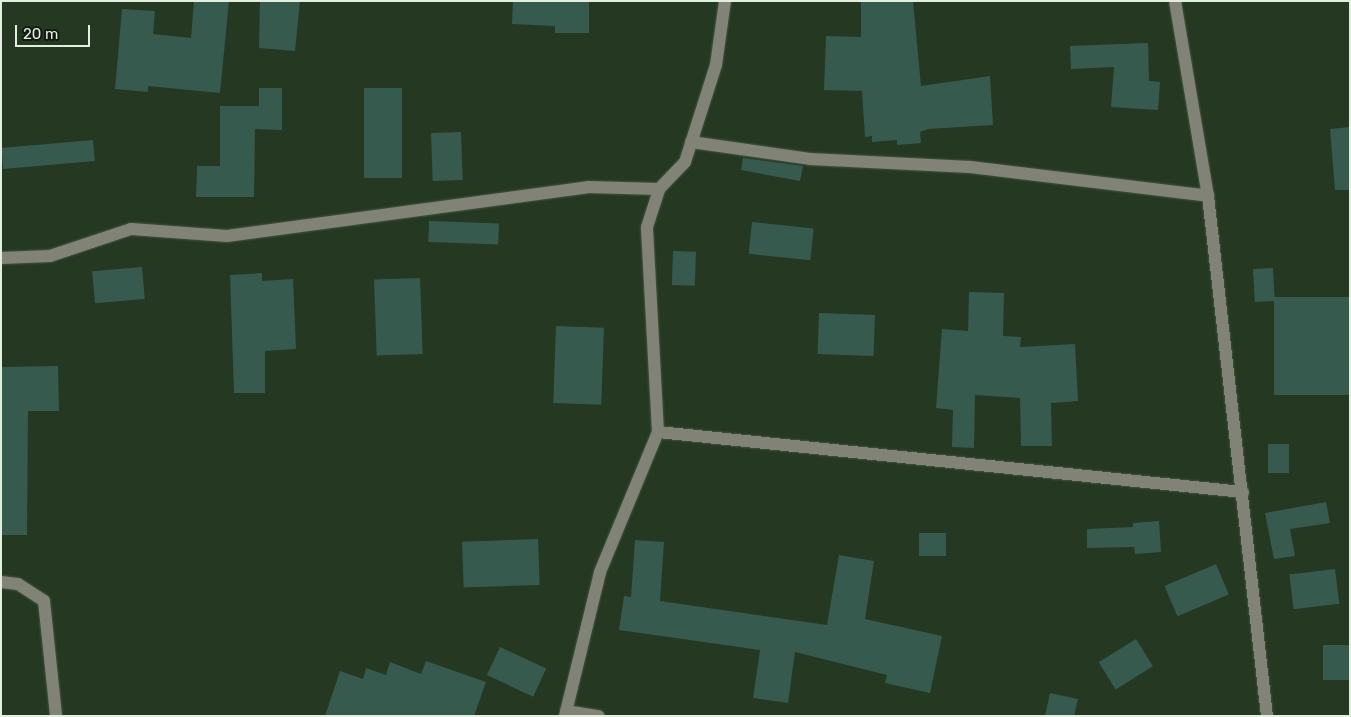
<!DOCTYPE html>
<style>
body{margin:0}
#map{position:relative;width:1351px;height:717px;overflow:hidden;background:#243822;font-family:Rubik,sans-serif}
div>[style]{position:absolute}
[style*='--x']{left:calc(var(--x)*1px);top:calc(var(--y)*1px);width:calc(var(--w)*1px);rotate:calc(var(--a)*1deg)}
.building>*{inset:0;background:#375a4e;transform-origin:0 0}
.roads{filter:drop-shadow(0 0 1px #425540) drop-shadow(0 0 1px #425540)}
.minor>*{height:12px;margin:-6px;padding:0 6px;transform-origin:6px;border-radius:6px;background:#818376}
span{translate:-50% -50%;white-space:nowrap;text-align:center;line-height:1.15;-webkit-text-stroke:4px #131c12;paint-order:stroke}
.frame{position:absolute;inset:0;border:2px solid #e1eee0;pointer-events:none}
.scale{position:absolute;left:15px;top:25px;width:75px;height:22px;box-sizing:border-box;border:2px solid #e1eee0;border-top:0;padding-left:6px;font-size:15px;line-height:18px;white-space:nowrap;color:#e1eee0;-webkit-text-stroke:4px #131c12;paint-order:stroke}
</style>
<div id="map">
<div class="building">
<div style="clip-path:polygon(194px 1px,229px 1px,220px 93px,148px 86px,148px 92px,115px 89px,122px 9px,155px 11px,153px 34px,191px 38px)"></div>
<div style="clip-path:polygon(260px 1px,300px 1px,295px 51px,259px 48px)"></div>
<div style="clip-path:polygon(513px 1px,589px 1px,589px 33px,555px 33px,555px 26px,512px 24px)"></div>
<div style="clip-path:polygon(861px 1px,913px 1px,921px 86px,990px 76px,993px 125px,928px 129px,920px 132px,921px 143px,897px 145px,897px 140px,872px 142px,872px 136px,865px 137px,862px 91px,824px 90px,826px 36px,861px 37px)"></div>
<div style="clip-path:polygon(1148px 43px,1149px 81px,1160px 82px,1158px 110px,1111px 107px,1114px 67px,1071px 69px,1070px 46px)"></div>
<div style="clip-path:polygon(259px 88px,282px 88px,282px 130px,255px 129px,254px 197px,196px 197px,197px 166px,220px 166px,220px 106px,259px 106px)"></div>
<div style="left:364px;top:88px;width:38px;height:90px"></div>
<div style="clip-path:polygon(1350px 127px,1350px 190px,1335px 190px,1330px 129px)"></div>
<div style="left:461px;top:132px;width:48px;height:30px;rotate:88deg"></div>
<div style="left:93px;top:140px;width:21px;height:92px;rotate:85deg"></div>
<div style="clip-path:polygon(743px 158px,803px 166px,800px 181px,741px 170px)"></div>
<div style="left:429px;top:221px;width:70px;height:21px;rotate:2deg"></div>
<div style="left:752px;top:222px;width:62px;height:32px;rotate:6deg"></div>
<div style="left:673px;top:251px;width:23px;height:34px;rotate:2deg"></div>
<div style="left:142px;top:267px;width:32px;height:50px;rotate:85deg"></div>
<div style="left:1273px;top:268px;width:33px;height:20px;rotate:87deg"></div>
<div style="clip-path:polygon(262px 273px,262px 281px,293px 279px,296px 349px,265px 351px,265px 393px,234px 393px,230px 275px)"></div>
<div style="left:420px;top:278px;width:76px;height:46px;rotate:88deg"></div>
<div style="clip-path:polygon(969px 292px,1004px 293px,1003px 336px,1021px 337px,1020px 347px,1075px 344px,1078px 401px,1051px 403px,1052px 446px,1021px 446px,1020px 398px,975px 395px,974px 448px,952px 447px,953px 410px,936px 408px,942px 329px,968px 331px)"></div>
<div style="left:1350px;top:297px;width:98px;height:76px;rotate:90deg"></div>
<div style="left:819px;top:313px;width:56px;height:41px;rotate:2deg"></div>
<div style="left:556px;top:326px;width:48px;height:77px;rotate:2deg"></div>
<div style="clip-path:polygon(58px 366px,59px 411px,28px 411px,27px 535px,1px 535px,1px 367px)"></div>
<div style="left:1268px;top:444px;width:21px;height:29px"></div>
<div style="clip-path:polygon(1326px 502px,1330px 523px,1290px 529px,1295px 556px,1274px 559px,1265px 513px)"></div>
<div style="clip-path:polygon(1159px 521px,1161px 552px,1135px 554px,1134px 547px,1087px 548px,1087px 529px,1133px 527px,1133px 523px)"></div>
<div style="left:919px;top:533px;width:27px;height:23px"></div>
<div style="left:538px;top:539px;width:46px;height:76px;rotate:88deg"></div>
<div style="clip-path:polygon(635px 540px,664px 542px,660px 601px,827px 625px,839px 555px,874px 561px,865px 619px,942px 636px,930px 693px,885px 683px,887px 675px,795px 652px,788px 703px,753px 698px,760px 650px,619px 630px,624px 596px,631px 597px)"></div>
<div style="left:1216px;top:564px;width:33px;height:56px;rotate:67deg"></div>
<div style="left:1335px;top:569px;width:35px;height:46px;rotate:83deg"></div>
<div style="left:1136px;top:639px;width:32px;height:44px;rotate:58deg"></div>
<div style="left:1350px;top:645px;width:35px;height:27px;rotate:90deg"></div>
<div style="left:500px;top:647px;width:51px;height:31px;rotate:25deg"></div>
<div style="clip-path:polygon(426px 661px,486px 682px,474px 716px,325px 716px,340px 671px,363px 679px,366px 668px,386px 675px,390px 662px,421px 674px)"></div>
<div style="clip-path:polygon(1050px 693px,1078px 699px,1074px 716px,1045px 716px)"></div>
</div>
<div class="roads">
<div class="minor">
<div style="--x:1175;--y:1;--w:198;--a:80.4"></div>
<div style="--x:1208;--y:196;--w:523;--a:83.53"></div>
<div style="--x:691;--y:142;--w:120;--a:8.1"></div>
<div style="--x:810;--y:159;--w:160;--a:2.9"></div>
<div style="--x:970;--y:167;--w:240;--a:6.9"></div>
<div style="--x:1;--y:258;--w:49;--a:-2.3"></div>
<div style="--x:50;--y:256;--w:85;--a:-18.4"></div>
<div style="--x:131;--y:229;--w:96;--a:4.2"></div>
<div style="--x:227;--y:236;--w:364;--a:-7.7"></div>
<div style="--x:588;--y:187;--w:71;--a:1.6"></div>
<div style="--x:658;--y:432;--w:588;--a:5.86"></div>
<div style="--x:1;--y:582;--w:17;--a:7"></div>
<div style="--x:18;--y:584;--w:31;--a:33"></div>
<div style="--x:44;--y:601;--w:116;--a:84"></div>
<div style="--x:566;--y:711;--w:33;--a:9"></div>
<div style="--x:565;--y:716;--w:148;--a:-76.3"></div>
<div style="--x:600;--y:572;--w:152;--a:-67.5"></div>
<div style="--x:658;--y:432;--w:205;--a:-93.1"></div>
<div style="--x:647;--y:227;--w:40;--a:-72"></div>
<div style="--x:659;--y:189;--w:37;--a:-46"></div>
<div style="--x:685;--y:162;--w:102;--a:-72.3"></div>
<div style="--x:716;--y:65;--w:65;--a:-82"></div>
</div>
</div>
<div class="frame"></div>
<div class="scale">20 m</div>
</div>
